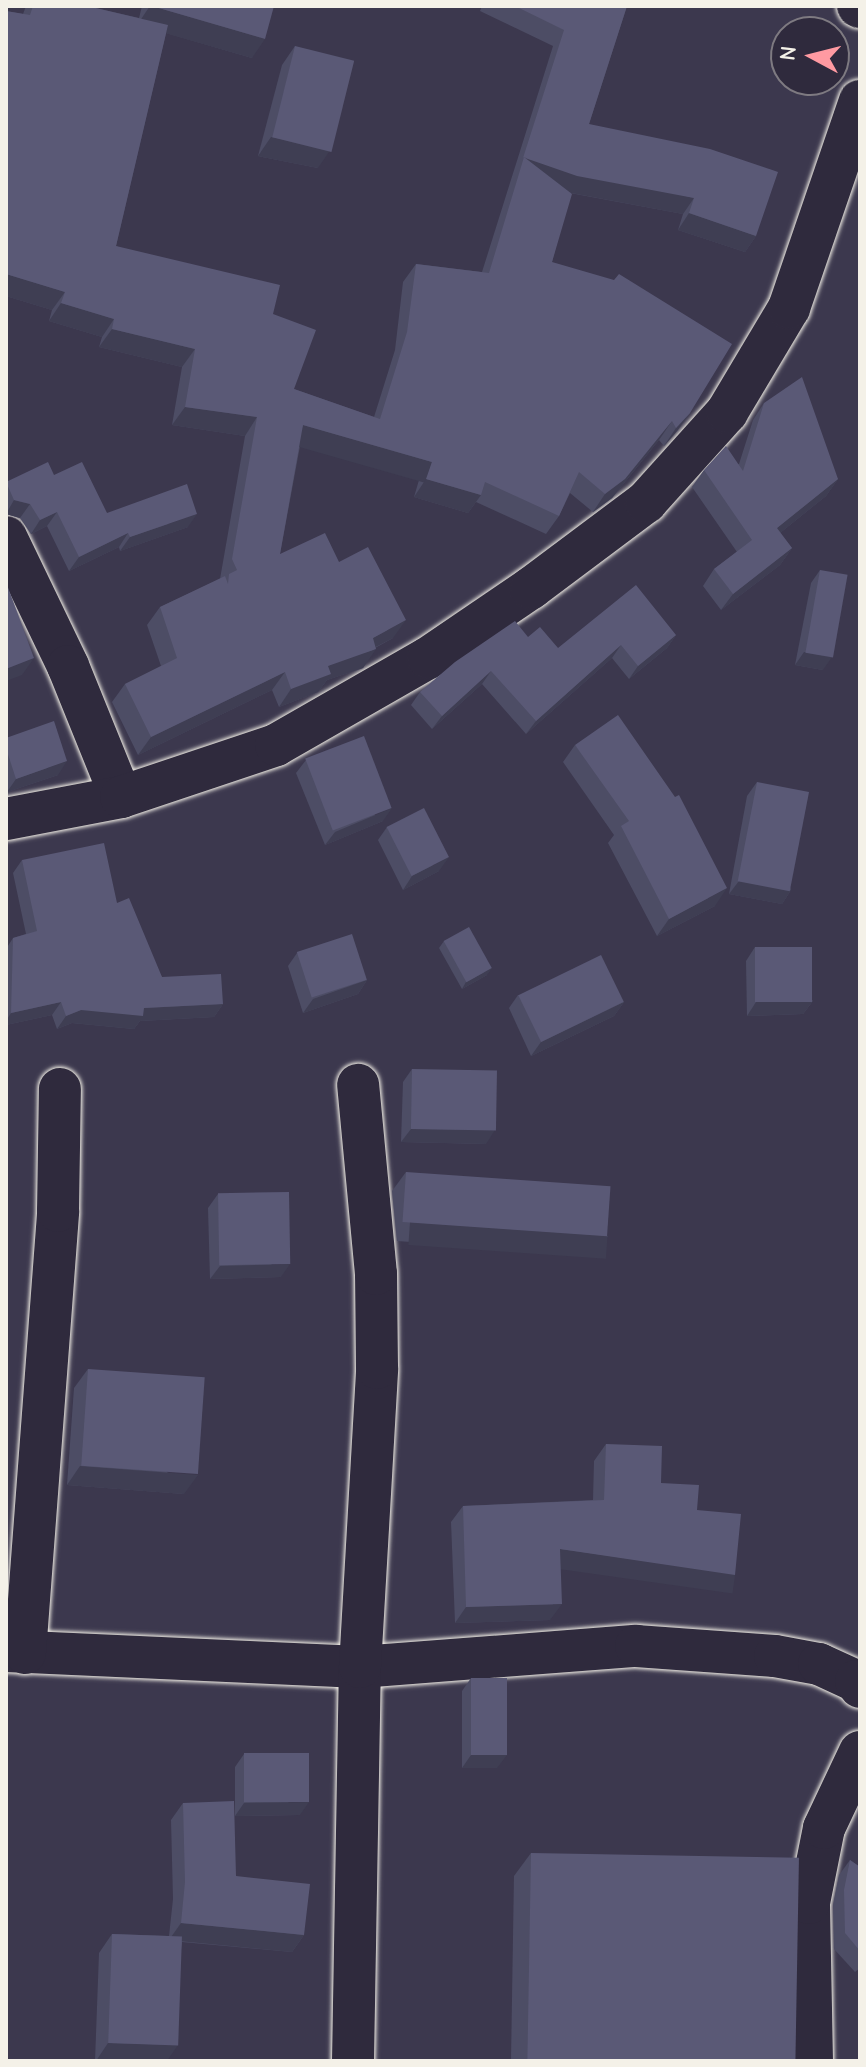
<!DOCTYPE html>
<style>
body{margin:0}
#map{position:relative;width:866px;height:2067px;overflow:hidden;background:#3c384e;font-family:"Comic Neue",sans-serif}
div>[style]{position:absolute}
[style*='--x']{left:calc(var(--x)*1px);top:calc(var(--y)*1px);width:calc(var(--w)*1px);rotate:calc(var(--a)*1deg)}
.roads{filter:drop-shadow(0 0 2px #f4f1e8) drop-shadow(0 0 2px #f4f1e8)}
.street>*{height:42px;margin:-21px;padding:0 21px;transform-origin:21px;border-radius:21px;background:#2f2a3d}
.wall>*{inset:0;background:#4d4d65}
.shaded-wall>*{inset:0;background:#3f3e53;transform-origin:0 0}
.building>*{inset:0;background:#5a5976;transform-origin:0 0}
span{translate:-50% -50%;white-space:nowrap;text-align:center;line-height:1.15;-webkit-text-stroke:8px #2f2a3d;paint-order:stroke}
.frame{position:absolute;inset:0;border:8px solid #f4f1e8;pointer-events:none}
.north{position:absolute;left:770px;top:16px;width:80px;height:80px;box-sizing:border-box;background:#2f2a3d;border:2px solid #7e7a81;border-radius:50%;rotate:277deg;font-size:22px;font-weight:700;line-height:32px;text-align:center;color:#f4f1e8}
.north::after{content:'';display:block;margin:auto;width:28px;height:36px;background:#ff9aa2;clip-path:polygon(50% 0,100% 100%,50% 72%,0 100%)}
</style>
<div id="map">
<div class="roads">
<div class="street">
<div style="--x:858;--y:6;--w:2;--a:27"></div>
<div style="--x:6;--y:537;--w:143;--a:64.3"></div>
<div style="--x:68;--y:666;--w:141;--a:68"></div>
<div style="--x:6;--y:819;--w:117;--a:-10.8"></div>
<div style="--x:121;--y:797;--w:163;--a:-18.5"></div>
<div style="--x:276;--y:745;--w:175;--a:-29.8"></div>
<div style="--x:428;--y:658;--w:125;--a:-34.2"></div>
<div style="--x:531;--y:588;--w:144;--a:-36.8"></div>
<div style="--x:646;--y:502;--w:121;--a:-48"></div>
<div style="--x:727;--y:412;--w:121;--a:-59.2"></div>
<div style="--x:789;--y:308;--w:219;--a:-71.1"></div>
<div style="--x:6;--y:1651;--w:354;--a:2.6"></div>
<div style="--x:360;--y:1667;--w:277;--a:-4.4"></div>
<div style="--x:636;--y:1646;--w:139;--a:4.1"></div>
<div style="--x:775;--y:1656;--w:45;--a:10.3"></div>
<div style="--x:819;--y:1664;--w:41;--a:24.7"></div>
<div style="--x:856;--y:1681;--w:7;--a:56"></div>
<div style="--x:25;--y:1653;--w:443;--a:-85.7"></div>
<div style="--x:58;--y:1211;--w:122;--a:-89.1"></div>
<div style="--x:353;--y:2061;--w:394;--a:-89"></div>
<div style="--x:360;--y:1667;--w:299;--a:-86.7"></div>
<div style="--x:377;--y:1368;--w:94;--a:-90.6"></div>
<div style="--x:376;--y:1274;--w:190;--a:-95.4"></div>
<div style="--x:812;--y:2061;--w:158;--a:-91.1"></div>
<div style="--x:809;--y:1903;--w:76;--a:-78.7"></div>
<div style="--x:824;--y:1828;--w:84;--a:-64.7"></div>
</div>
</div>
<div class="wall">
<div style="clip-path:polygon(26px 6px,87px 6px,139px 18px,142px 6px,274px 6px,252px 58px,166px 33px,116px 246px,273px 314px,294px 389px,374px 417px,395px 350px,403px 282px,416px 264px,482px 272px,553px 46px,480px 11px,482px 6px,627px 6px,589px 124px,756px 236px,745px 252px,678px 230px,683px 214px,570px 193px,552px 262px,690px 413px,677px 431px,664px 446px,659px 440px,612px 498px,593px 512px,570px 493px,559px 516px,546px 534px,476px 502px,468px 513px,414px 497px,419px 480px,300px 446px,280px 554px,339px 562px,393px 638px,375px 648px,363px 668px,327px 680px,318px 692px,279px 707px,272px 690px,138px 755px,112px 702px,125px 684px,161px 666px,147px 625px,160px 607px,220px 579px,245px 436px,172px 425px,182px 367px,99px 347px,102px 337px,49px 321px,52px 310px,6px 296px,6px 11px,23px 14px)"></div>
<div style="clip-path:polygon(295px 46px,318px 168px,258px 156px,282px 65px)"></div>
<div style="clip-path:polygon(764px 403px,838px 479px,826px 496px,780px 533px,792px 548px,780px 565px,721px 610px,703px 586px,714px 569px,737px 552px,692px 487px,704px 470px,739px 464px,753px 420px)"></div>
<div style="clip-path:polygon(54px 475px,107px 513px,188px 527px,120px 551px,119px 547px,69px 571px,47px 526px,31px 534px,20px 518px,6px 514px,6px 482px)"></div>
<div style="clip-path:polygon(820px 570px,823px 670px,795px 665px,811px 583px)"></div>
<div style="clip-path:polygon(676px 635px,667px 648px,629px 679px,612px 658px,526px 734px,482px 684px,432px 729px,411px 705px,420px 692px,528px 637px,558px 648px)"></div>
<div style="clip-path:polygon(6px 738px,58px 775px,7px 792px)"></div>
<div style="clip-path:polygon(575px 745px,715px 906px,657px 936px,608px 843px,614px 835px,563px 762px)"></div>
<div style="clip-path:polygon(306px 760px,383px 821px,325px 845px,296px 773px)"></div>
<div style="clip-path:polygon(757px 782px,791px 890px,782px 904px,729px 894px,747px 796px)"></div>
<div style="clip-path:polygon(387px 827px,439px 871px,403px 890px,378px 840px)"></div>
<div style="clip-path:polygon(22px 860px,117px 903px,162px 977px,223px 1004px,214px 1017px,140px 1021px,134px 1029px,72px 1023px,57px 1029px,52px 1015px,6px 1025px,6px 949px,13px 938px,26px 934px,13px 873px)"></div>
<div style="clip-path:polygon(444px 941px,487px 975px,462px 989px,439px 948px)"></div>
<div style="clip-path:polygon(755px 947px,813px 1001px,803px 1014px,747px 1016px,746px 961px)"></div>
<div style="clip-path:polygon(297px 953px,367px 980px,358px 994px,303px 1013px,288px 966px)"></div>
<div style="clip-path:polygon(518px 995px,624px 1002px,614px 1016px,531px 1056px,509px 1008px)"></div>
<div style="clip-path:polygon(412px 1069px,486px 1144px,401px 1142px,403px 1082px)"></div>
<div style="clip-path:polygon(406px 1172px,608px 1236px,595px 1255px,397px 1241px,392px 1191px)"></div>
<div style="clip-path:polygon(218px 1194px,281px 1277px,210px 1279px,208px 1208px)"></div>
<div style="clip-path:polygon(88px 1369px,184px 1494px,67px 1485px,74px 1388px)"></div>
<div style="clip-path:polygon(606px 1444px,661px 1483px,697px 1510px,735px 1575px,723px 1591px,560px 1567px,550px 1620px,455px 1623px,451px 1522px,463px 1506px,593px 1500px,594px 1461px)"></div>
<div style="clip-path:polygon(471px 1678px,497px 1768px,462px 1768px,462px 1691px)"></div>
<div style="clip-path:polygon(244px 1754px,300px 1815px,235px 1816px,235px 1767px)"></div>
<div style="clip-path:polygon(183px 1803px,236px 1876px,304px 1935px,292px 1952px,182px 1942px,167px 2061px,95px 2061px,99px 1953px,112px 1934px,169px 1936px,173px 1899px,171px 1820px)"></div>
<div style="clip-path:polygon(531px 1853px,796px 2061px,511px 2061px,514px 1876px)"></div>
<div style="clip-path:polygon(850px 1860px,860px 1867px,860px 1968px,855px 1972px,834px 1949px,833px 1905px,839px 1875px)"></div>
</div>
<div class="shaded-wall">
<div style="clip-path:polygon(150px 6px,152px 6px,265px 39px,252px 58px,137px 25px)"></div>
<div style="clip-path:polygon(271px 137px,331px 149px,318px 168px,258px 156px)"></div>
<div style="clip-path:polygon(524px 158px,694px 198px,683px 214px,566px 192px)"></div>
<div style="clip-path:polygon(689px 213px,756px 236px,745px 252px,678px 230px)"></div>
<div style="clip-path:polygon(6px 274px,65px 292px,52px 310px,6px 296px)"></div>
<div style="clip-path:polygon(61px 303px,114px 319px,102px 337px,49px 321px)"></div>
<div style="clip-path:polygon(112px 329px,195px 349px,182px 367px,99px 347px)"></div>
<div style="clip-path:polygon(185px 407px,257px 417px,245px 436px,172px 425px)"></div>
<div style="clip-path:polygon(690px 413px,677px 431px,664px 446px,676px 428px)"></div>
<div style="clip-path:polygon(672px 421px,659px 440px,612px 498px,593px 512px,605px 494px)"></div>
<div style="left:303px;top:425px;width:134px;height:22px;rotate:16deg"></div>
<div style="clip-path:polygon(426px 479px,481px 495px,468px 513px,414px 497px)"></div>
<div style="clip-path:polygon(838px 479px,826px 496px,765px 545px,777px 528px)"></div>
<div style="clip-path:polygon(14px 500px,30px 504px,20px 518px,6px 514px)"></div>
<div style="clip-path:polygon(57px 512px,47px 526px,31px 534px,40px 520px)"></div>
<div style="clip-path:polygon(197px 514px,188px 527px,120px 551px,130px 537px)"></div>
<div style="clip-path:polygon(128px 533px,119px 547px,69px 571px,79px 557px)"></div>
<div style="clip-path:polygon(792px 548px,780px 565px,721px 610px,733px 594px)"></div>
<div style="clip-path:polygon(406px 620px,393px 638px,364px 653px,376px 649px,363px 668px,327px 680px,318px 692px,279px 707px,291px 689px,373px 638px)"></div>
<div style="clip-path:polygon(676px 635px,667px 648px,629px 679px,638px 666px)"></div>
<div style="clip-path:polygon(621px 645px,612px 658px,526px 734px,536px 721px)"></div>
<div style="clip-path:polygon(804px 652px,832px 657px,823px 670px,795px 665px)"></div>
<div style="clip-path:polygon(34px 658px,22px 675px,6px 681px,6px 669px)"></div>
<div style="clip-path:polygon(491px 671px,482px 684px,432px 729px,442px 716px)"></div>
<div style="clip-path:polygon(285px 672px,272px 690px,138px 755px,151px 737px)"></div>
<div style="clip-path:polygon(67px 761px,58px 775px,7px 792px,16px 779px)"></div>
<div style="clip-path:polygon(392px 808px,383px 821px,325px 845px,335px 832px)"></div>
<div style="clip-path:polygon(449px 857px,439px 871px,403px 890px,412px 876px)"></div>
<div style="clip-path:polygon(739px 881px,791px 890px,782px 904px,729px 894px)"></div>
<div style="clip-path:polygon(727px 888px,715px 906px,657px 936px,669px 919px)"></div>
<div style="clip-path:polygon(492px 968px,487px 975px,462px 989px,466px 982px)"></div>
<div style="clip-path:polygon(367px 980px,358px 994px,303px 1013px,313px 999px)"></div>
<div style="clip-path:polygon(813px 1001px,803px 1014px,747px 1016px,756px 1002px)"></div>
<div style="clip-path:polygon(61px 1002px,52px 1015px,6px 1025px,6px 1021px,11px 1013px)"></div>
<div style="clip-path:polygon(624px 1002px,614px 1016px,531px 1056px,541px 1042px)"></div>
<div style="clip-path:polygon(223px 1004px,214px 1017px,140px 1021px,134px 1029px,72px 1023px,57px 1029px,66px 1016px,81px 1010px,144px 1008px)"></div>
<div style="clip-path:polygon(411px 1129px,495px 1130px,486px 1144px,401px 1142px)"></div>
<div style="left:410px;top:1222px;width:198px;height:23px;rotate:4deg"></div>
<div style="clip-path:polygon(290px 1264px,281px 1277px,210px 1279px,220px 1266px)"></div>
<div style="clip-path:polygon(80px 1466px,198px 1475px,184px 1494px,67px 1485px)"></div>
<div style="left:560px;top:1549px;width:177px;height:20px;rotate:8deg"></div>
<div style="clip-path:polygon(562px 1604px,550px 1620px,455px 1623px,466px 1607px)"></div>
<div style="clip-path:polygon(471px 1755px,507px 1755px,497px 1768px,462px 1768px)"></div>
<div style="clip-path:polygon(309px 1802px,300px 1815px,235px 1816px,244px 1803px)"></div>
<div style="clip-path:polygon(181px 1923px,304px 1935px,292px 1952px,169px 1940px)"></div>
<div style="clip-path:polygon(108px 2043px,178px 2045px,167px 2061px,96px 2061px)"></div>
</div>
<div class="building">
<div style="clip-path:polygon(33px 6px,87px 6px,168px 25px,116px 246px,280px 285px,273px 314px,316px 330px,294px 389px,380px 419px,407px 332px,416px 264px,489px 273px,524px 157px,572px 194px,552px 262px,614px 280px,619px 274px,732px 344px,690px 413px,676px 428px,672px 421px,625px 479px,605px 494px,579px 472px,559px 516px,485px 482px,481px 495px,426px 479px,432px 462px,303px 425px,280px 554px,325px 533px,339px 562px,368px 547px,406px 620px,373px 638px,376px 649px,328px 666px,331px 674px,291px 689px,285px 672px,151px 737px,125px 684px,177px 658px,160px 607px,225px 576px,228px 584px,229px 574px,237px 570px,232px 559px,257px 417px,185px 407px,195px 349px,112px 329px,114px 319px,61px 303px,65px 292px,6px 274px,6px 11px,30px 15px)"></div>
<div style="clip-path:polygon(152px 6px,274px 6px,265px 39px)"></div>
<div style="clip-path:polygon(515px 6px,627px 6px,589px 124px,710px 149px,778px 172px,756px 236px,689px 213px,694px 198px,577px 176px,528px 159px,524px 157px,523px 158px,564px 30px)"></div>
<div style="left:295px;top:46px;width:61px;height:94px;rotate:14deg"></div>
<div style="clip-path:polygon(802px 377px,838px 479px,777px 528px,792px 548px,733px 594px,714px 569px,752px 540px,704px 470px,726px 446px,743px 471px,764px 403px)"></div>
<div style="clip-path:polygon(48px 462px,54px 475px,82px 462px,107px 513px,187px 484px,197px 514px,130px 537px,128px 533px,79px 557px,57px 512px,40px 520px,30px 504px,14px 500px,6px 482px)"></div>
<div style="left:820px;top:570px;width:28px;height:84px;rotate:10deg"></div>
<div style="clip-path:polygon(6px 582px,34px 658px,6px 669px)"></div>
<div style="clip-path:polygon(636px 585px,676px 635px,638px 666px,621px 645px,536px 721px,491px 671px,442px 716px,420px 692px,455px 662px,515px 621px,528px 637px,540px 627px,558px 648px)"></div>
<div style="clip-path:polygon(618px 715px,675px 797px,679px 795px,727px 888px,669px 919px,621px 826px,629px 821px,575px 745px)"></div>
<div style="clip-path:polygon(54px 721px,67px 761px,16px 779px,6px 748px,6px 738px)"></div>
<div style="left:364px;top:736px;width:77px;height:63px;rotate:69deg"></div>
<div style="left:757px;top:782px;width:53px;height:101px;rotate:11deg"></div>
<div style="left:424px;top:808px;width:55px;height:42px;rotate:63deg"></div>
<div style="clip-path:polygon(104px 843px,117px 903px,129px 898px,162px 977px,221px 974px,223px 1004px,144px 1008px,143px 1016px,81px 1010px,66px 1016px,61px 1002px,11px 1013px,13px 938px,37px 931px,22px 860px)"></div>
<div style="left:469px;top:927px;width:47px;height:29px;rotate:61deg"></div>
<div style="left:352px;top:934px;width:48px;height:58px;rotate:72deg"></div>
<div style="left:755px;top:947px;width:57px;height:55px"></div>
<div style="left:601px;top:955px;width:52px;height:92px;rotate:64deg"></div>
<div style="left:412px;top:1069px;width:85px;height:60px;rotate:1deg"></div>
<div style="left:406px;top:1172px;width:205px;height:50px;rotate:4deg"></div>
<div style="left:289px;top:1192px;width:72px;height:71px;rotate:89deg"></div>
<div style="left:88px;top:1369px;width:117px;height:97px;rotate:4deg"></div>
<div style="clip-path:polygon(606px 1444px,662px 1446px,661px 1483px,699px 1485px,697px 1510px,741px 1514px,735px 1575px,560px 1549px,562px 1604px,466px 1607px,463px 1506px,604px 1500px)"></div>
<div style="left:471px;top:1678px;width:36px;height:77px"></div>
<div style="left:309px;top:1753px;width:49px;height:65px;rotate:90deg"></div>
<div style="clip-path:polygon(234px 1801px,236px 1876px,310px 1884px,304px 1935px,181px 1923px,185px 1882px,183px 1803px)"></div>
<div style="left:531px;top:1853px;width:268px;height:208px;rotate:1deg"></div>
<div style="clip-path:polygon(850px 1860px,860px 1867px,860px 1951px,845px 1933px,844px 1890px)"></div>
<div style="left:112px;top:1934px;width:70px;height:109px;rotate:2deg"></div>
</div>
<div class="frame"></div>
<div class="north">N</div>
</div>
